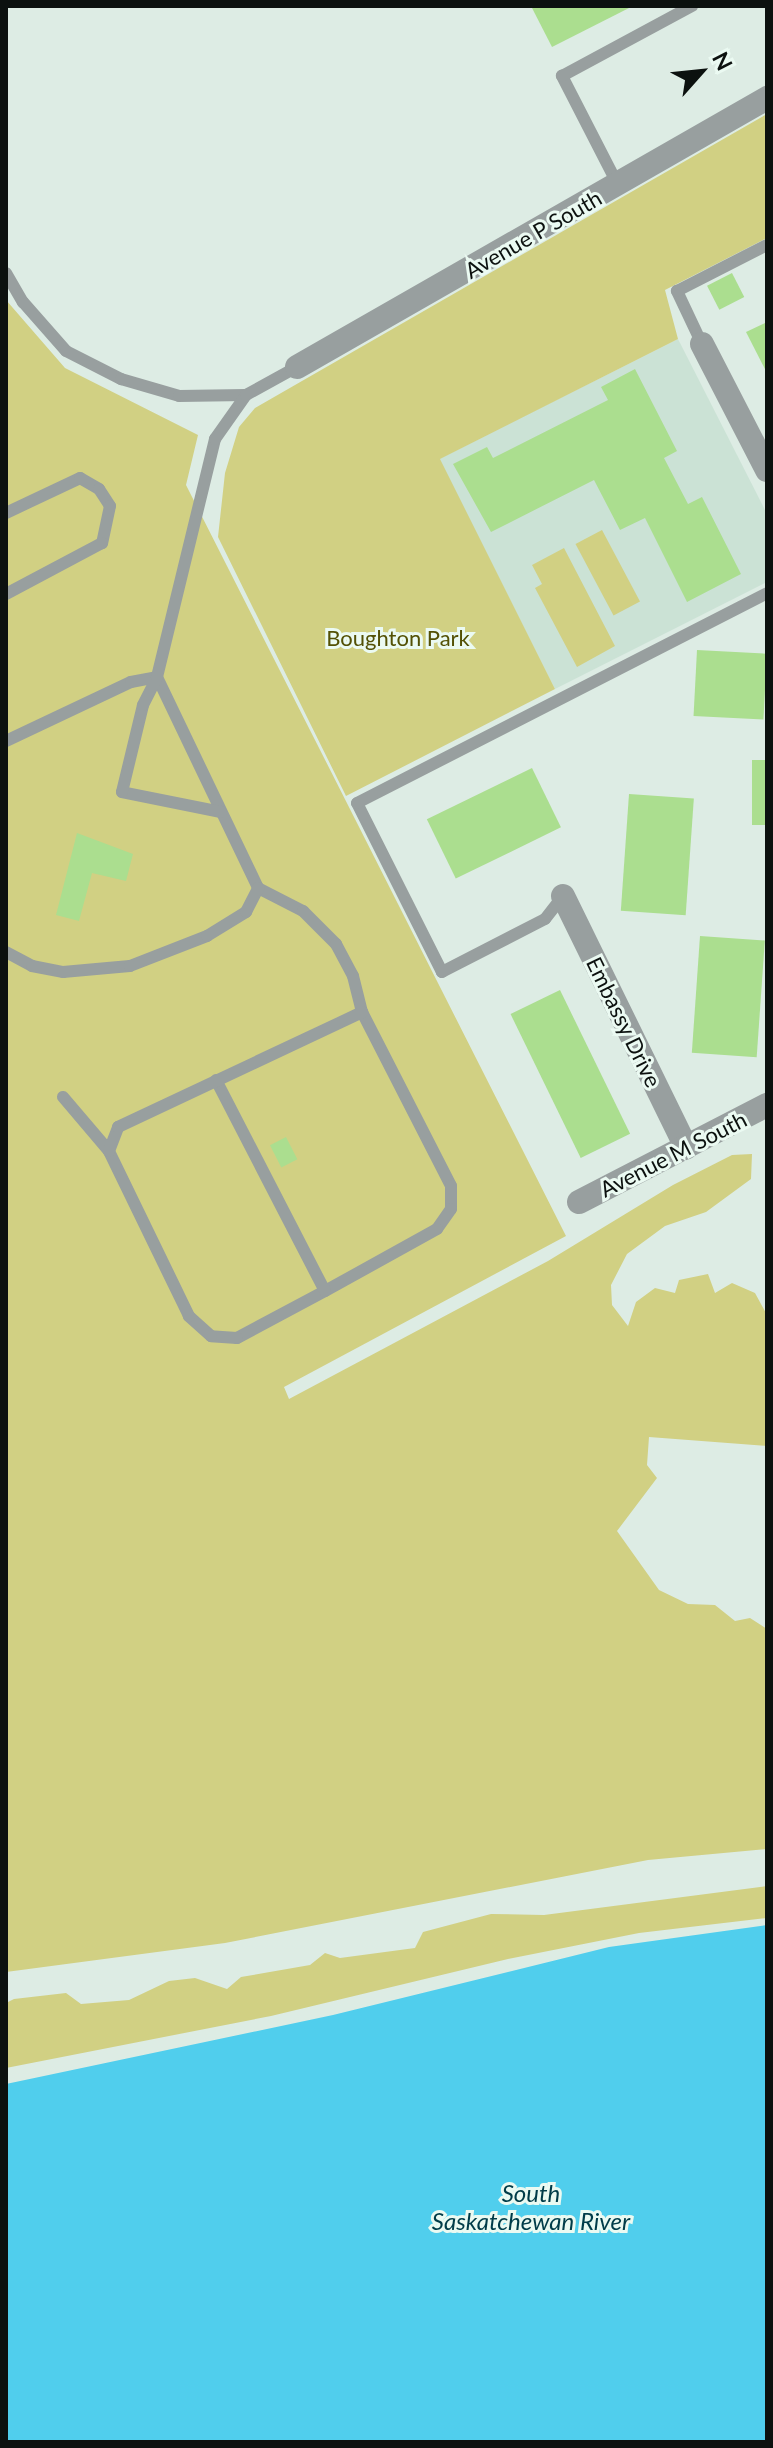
<!DOCTYPE html>
<style>
body{margin:0}
#map{position:relative;width:773px;height:2448px;overflow:hidden;background:#ddece4;font-family:Lato,sans-serif}
div>[style]{position:absolute}
[style*='--x']{left:calc(var(--x)*1px);top:calc(var(--y)*1px);width:calc(var(--w)*1px);rotate:calc(var(--a)*1deg)}
.built>*{inset:0;background:#cbe2d5}
.green>*{inset:0;background:#d1d083;transform-origin:0 0}
.water>*{inset:0;background:#50ceed}
.building>*{inset:0;background:#abde8f;transform-origin:0 0}
.service>*{height:12px;margin:-6px;padding:0 6px;transform-origin:6px;border-radius:6px;background:#989f9f}
.minor>*{height:24px;margin:-12px;padding:0 12px;transform-origin:12px;border-radius:12px;background:#989f9f}
span{translate:-50% -50%;white-space:nowrap;text-align:center;line-height:1.15;-webkit-text-stroke:6px #ebfaf2;paint-order:stroke}
.street-label{font-size:22px;color:#0c110f}
.park-label{font-size:22px;color:#535105}
.water-label{font-size:24px;color:#003c49;font-style:italic}
.frame{position:absolute;inset:0;border:8px solid #0c110f;pointer-events:none}
.north{position:absolute;left:661px;top:32px;width:80px;height:80px;-webkit-text-stroke:6px #ebfaf2;paint-order:stroke;rotate:63deg;font-size:22px;font-weight:700;line-height:32px;text-align:center;color:#0c110f}
.north::after{content:'';display:block;margin:auto;width:28px;height:36px;background:#0c110f;clip-path:polygon(50% 0,100% 100%,50% 72%,0 100%)}
</style>
<div id="map">
<div class="built">
<div style="clip-path:polygon(678px 339px,767px 514px,767px 582px,555px 689px,439px 459px)"></div>
</div>
<div class="green">
<div style="clip-path:polygon(767px 114px,767px 238px,665px 290px,678px 339px,440px 459px,555px 689px,346px 796px,218px 537px,225px 473px,239px 427px,255px 408px)"></div>
<div style="clip-path:polygon(6px 300px,65px 368px,198px 435px,186px 485px,566px 1236px,284px 1387px,289px 1399px,548px 1261px,673px 1185px,732px 1155px,752px 1154px,751px 1179px,706px 1212px,665px 1226px,627px 1254px,611px 1285px,612px 1305px,628px 1326px,636px 1302px,655px 1288px,675px 1293px,679px 1280px,708px 1274px,715px 1293px,732px 1283px,755px 1293px,767px 1315px,767px 1446px,649px 1437px,647px 1465px,657px 1478px,617px 1531px,659px 1590px,688px 1604px,715px 1605px,735px 1621px,750px 1618px,767px 1629px,767px 1849px,648px 1860px,225px 1943px,6px 1972px)"></div>
<div style="left:602px;top:530px;width:81px;height:30px;rotate:62deg"></div>
<div style="clip-path:polygon(564px 548px,615px 646px,577px 667px,535px 588px,542px 584px,532px 565px)"></div>
<div style="clip-path:polygon(767px 1886px,767px 1918px,639px 1933px,508px 1959px,271px 2016px,6px 2068px,6px 2003px,14px 1999px,66px 1993px,81px 2004px,129px 2000px,169px 1981px,195px 1978px,227px 1989px,241px 1977px,310px 1965px,325px 1953px,340px 1958px,415px 1948px,423px 1932px,491px 1914px,544px 1915px)"></div>
</div>
<div class="water">
<div style="clip-path:polygon(767px 1925px,767px 2442px,6px 2442px,6px 2084px,333px 2015px,609px 1947px)"></div>
</div>
<div class="building">
<div style="clip-path:polygon(531px 6px,633px 6px,552px 47px)"></div>
<div style="left:732px;top:273px;width:27px;height:28px;rotate:63deg"></div>
<div style="clip-path:polygon(767px 322px,767px 373px,746px 332px)"></div>
<div style="clip-path:polygon(635px 369px,677px 451px,664px 458px,688px 504px,702px 497px,741px 574px,687px 602px,645px 518px,620px 530px,594px 480px,491px 532px,453px 464px,487px 447px,493px 458px,608px 400px,601px 387px)"></div>
<div style="left:697px;top:650px;width:70px;height:66px;rotate:3deg"></div>
<div style="left:752px;top:760px;width:15px;height:65px"></div>
<div style="left:532px;top:768px;width:66px;height:117px;rotate:64deg"></div>
<div style="left:629px;top:794px;width:65px;height:117px;rotate:4deg"></div>
<div style="clip-path:polygon(77px 833px,133px 854px,126px 881px,92px 873px,79px 921px,56px 915px)"></div>
<div style="left:700px;top:936px;width:65px;height:117px;rotate:4deg"></div>
<div style="left:560px;top:990px;width:160px;height:55px;rotate:64deg"></div>
<div style="left:286px;top:1137px;width:25px;height:18px;rotate:63deg"></div>
</div>
<div class="service">
<div style="--x:618;--y:185;--w:123;--a:-117.2"></div>
<div style="--x:562;--y:76;--w:148;--a:-28.3"></div>
<div style="--x:6;--y:273;--w:34;--a:60"></div>
<div style="--x:23;--y:302;--w:65;--a:48.7"></div>
<div style="--x:66;--y:351;--w:62;--a:27"></div>
<div style="--x:121;--y:379;--w:60;--a:16.3"></div>
<div style="--x:179;--y:396;--w:67;--a:-0.9"></div>
<div style="--x:702;--y:344;--w:59;--a:-115.3"></div>
<div style="--x:677;--y:291;--w:101;--a:-27.1"></div>
<div style="--x:6;--y:513;--w:82;--a:-25.3"></div>
<div style="--x:80;--y:478;--w:22;--a:30"></div>
<div style="--x:99;--y:489;--w:20;--a:57"></div>
<div style="--x:110;--y:506;--w:38;--a:102"></div>
<div style="--x:102;--y:543;--w:109;--a:152"></div>
<div style="--x:6;--y:741;--w:138;--a:-25.3"></div>
<div style="--x:131;--y:682;--w:26;--a:-11"></div>
<div style="--x:157;--y:677;--w:234;--a:64.4"></div>
<div style="--x:258;--y:888;--w:51;--a:27.1"></div>
<div style="--x:303;--y:911;--w:47;--a:45"></div>
<div style="--x:336;--y:944;--w:36;--a:62"></div>
<div style="--x:353;--y:976;--w:37;--a:76"></div>
<div style="--x:362;--y:1012;--w:195;--a:62.9"></div>
<div style="--x:451;--y:1186;--w:23;--a:90"></div>
<div style="--x:451;--y:1209;--w:24;--a:125"></div>
<div style="--x:437;--y:1229;--w:128;--a:151"></div>
<div style="--x:325;--y:1291;--w:100;--a:151.9"></div>
<div style="--x:237;--y:1338;--w:26;--a:-176"></div>
<div style="--x:211;--y:1336;--w:30;--a:-138"></div>
<div style="--x:189;--y:1316;--w:183;--a:-115.9"></div>
<div style="--x:109;--y:1151;--w:71;--a:-130.4"></div>
<div style="--x:221;--y:812;--w:101;--a:-168.6"></div>
<div style="--x:122;--y:792;--w:89;--a:-76.4"></div>
<div style="--x:143;--y:705;--w:31;--a:-63"></div>
<div style="--x:157;--y:677;--w:245;--a:-76.3"></div>
<div style="--x:215;--y:439;--w:54;--a:-54.8"></div>
<div style="--x:246;--y:395;--w:58;--a:-28.8"></div>
<div style="--x:563;--y:896;--w:29;--a:128"></div>
<div style="--x:545;--y:919;--w:116;--a:152.8"></div>
<div style="--x:442;--y:972;--w:189;--a:-116.7"></div>
<div style="--x:357;--y:803;--w:461;--a:-27.1"></div>
<div style="--x:6;--y:952;--w:30;--a:28"></div>
<div style="--x:32;--y:966;--w:32;--a:11"></div>
<div style="--x:63;--y:972;--w:67;--a:-5.1"></div>
<div style="--x:130;--y:966;--w:83;--a:-21.3"></div>
<div style="--x:207;--y:936;--w:46;--a:-31.6"></div>
<div style="--x:246;--y:912;--w:27;--a:-63"></div>
<div style="--x:216;--y:1080;--w:237;--a:62.7"></div>
<div style="--x:109;--y:1151;--w:26;--a:-69"></div>
<div style="--x:118;--y:1127;--w:270;--a:-25.2"></div>
</div>
<div class="minor">
<div style="--x:702;--y:344;--w:142;--a:62.7"></div>
<div style="--x:297;--y:367;--w:542;--a:-29.78"></div>
<div style="--x:563;--y:896;--w:280;--a:63.9"></div>
<div style="--x:579;--y:1202;--w:212;--a:-27.3"></div>
</div>
<div class="street-label">
<span style="left:533px;top:234px;rotate:-30deg">Avenue P South</span>
<span style="left:624px;top:1022px;rotate:64deg">Embassy Drive</span>
<span style="left:673px;top:1154px;rotate:-27deg">Avenue M South</span>
</div>
<div class="park-label">
<span style="left:398px;top:638px">Boughton Park</span>
</div>
<div class="water-label">
<span style="left:531px;top:2207px">South<br>Saskatchewan River</span>
</div>
<div class="frame"></div>
<div class="north">N</div>
</div>
